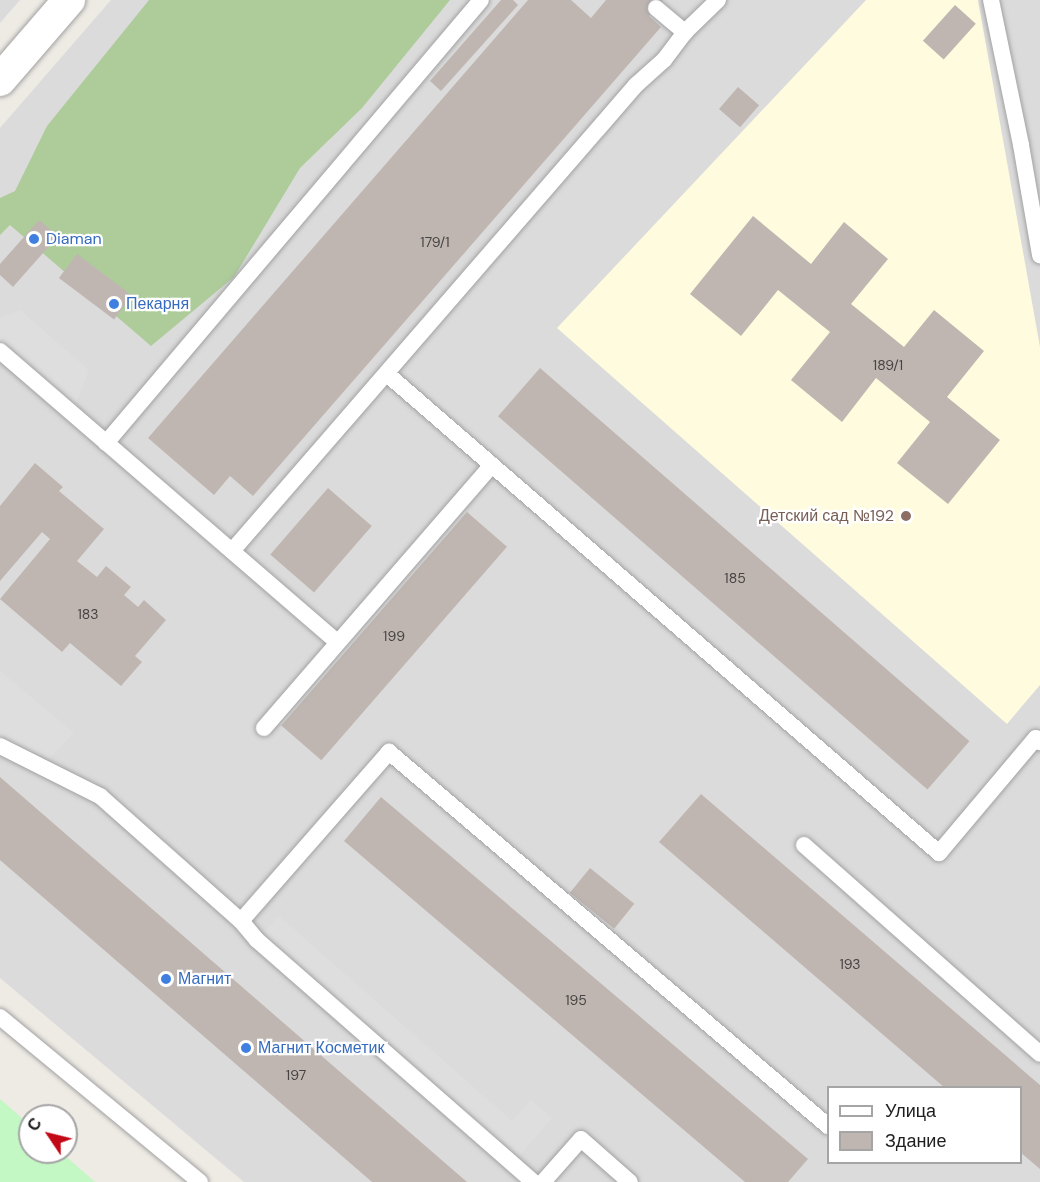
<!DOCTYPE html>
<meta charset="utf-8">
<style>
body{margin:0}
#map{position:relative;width:1040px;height:1182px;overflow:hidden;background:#eeeae4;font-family:"DM Sans",sans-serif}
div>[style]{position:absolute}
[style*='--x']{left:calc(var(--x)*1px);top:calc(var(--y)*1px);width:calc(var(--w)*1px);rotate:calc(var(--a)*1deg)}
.residential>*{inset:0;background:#dcdbdb}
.education>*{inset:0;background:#fefbde}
.forest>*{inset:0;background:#adcc9a}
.park>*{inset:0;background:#c3f7c3}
.parking>*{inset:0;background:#dedede}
.building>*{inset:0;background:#bfb6b1;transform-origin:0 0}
.roads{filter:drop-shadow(0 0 2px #a2a2a2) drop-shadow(0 0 2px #a2a2a2)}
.service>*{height:16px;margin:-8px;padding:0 8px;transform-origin:8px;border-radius:8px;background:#fff}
.minor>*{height:32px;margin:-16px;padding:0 16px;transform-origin:16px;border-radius:16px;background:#fff}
.dots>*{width:16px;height:16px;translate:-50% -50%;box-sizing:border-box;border:3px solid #fff;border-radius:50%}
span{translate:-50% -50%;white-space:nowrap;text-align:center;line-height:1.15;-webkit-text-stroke:4.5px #fff;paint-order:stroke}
.number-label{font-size:14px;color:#464443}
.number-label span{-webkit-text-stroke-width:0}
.shop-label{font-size:16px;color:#366cbe}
.left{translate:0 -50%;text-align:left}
.education-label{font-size:16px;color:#785e54}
.right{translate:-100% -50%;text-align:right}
.legend{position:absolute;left:827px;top:1086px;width:195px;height:78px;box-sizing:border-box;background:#fff;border:2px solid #a5a5a5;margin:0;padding:8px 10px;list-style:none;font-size:18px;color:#1e1e1e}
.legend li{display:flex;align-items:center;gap:12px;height:30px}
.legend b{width:30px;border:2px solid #a5a5a5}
.north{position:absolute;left:18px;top:1104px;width:60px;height:60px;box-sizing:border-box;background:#fff;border:2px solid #a5a5a5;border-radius:50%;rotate:305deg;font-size:16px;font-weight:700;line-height:24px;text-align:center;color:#1e1e1e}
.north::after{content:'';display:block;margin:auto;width:21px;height:27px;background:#c30816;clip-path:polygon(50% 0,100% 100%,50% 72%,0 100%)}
</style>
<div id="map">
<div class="residential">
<div style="clip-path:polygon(0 0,20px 0,0 23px)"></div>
<div style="clip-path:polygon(evenodd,111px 0,1040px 0,1040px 1182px,244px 1182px,0 978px,0 128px,111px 0,828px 1088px,1020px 1088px,1020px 1162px,828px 1162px,828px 1088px)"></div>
</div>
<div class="education">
<div style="clip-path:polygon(866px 0,978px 0,1040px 347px,1040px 685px,1007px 724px,557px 328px)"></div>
</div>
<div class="forest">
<div style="clip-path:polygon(149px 0,450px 0,362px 108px,300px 168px,234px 277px,151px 346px,10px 225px,0 235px,0 198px,15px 191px,47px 126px)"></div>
</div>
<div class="park">
<div style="clip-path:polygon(0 1099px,30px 1125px,30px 1152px,61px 1152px,95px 1182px,0 1182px)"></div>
</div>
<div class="parking">
<div style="clip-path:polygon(20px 310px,89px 370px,72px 414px,0 351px,0 318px)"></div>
<div style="clip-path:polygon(0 671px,74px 733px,49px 759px,0 738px)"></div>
<div style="clip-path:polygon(279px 916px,512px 1121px,531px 1100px,552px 1118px,512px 1164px,257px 940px)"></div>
</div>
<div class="building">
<div style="clip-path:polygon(501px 0,513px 0,518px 5px,441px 91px,430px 81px)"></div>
<div style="clip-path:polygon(528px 0,571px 0,591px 18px,606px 0,663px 0,649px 16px,661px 27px,253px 496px,230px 476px,214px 495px,148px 438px)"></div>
<div style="left:955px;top:5px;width:28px;height:48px;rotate:42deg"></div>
<div style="left:738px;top:87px;width:28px;height:29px;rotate:41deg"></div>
<div style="clip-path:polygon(753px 216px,811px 264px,844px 222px,888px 259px,851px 304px,904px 347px,934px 310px,984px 351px,947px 397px,1000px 440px,948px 504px,897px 463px,930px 422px,876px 378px,842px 422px,791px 380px,830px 332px,778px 290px,741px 336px,690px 294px)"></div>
<div style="clip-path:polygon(39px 220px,58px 236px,13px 287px,0 275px,0 264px)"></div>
<div style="left:77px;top:254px;width:69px;height:30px;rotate:37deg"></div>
<div style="left:540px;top:368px;width:569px;height:64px;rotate:41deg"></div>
<div style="clip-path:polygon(35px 463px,63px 487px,59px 491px,104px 529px,77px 561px,97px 577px,106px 566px,131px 587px,124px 595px,138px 607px,144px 600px,166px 620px,135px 656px,142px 662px,121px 686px,70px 643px,62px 652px,0 599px,50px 539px,42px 532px,0 581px,0 506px)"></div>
<div style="left:328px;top:488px;width:58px;height:88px;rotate:41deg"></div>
<div style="left:467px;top:512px;width:53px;height:283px;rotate:41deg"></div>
<div style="clip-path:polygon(0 777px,467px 1182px,372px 1182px,0 860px)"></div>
<div style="clip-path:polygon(701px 794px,1040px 1085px,1040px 1169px,1020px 1152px,1020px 1088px,945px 1088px,659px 842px)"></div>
<div style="clip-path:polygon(381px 797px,808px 1159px,788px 1182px,745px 1182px,344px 841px)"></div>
<div style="left:590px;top:868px;width:57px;height:32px;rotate:39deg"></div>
</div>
<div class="roads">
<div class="service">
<div style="--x:991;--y:0;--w:148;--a:78.3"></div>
<div style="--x:1021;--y:145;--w:112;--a:80.2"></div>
<div style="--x:656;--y:8;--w:38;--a:40"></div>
<div style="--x:0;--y:351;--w:445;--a:40.8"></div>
<div style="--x:387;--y:374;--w:731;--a:40.95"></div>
<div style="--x:939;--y:853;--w:150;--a:-49.9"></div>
<div style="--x:1036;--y:738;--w:6;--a:45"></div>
<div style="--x:106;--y:443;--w:580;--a:-49.75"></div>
<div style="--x:232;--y:551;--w:617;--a:-49.08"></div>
<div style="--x:636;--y:85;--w:38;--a:-42"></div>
<div style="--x:664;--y:60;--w:35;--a:-53"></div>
<div style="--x:685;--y:32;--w:46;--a:-44.1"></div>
<div style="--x:264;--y:728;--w:348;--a:-49.1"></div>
<div style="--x:0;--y:746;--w:112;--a:26.6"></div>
<div style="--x:100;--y:796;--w:188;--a:41.6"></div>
<div style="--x:241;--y:921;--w:25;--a:50"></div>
<div style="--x:257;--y:940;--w:367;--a:41.2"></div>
<div style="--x:804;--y:845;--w:315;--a:41.5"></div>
<div style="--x:241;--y:921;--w:225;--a:-48.8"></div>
<div style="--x:389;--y:752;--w:577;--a:40.43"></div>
<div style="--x:0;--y:1017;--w:259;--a:39.5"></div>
<div style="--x:543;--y:1182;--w:57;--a:-48.5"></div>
<div style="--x:581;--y:1139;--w:65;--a:41.3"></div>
</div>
<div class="minor">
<div style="--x:0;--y:80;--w:106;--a:-49.2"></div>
</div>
</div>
<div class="dots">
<div style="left:34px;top:239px;background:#3f7fe0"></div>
<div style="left:114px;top:304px;background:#3f7fe0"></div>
<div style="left:906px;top:516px;background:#8d6e63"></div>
<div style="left:166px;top:979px;background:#3f7fe0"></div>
<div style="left:246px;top:1048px;background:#3f7fe0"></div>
</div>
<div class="number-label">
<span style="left:435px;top:242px">179/1</span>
<span style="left:888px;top:365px">189/1</span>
<span style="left:735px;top:578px">185</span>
<span style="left:88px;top:614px">183</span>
<span style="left:394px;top:636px">199</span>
<span style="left:850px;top:964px">193</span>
<span style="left:576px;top:1000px">195</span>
<span style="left:296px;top:1075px">197</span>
</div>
<div class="shop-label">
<span class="left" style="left:46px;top:239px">Diaman</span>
<span class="left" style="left:126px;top:304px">Пекарня</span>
<span class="left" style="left:178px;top:979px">Магнит</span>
<span class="left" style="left:258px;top:1048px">Магнит Косметик</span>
</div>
<div class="education-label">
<span class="right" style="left:894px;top:516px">Детский сад №192</span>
</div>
<ul class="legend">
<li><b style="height:8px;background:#fff"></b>Улица</li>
<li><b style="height:16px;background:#bfb6b1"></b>Здание</li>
</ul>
<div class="north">С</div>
</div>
